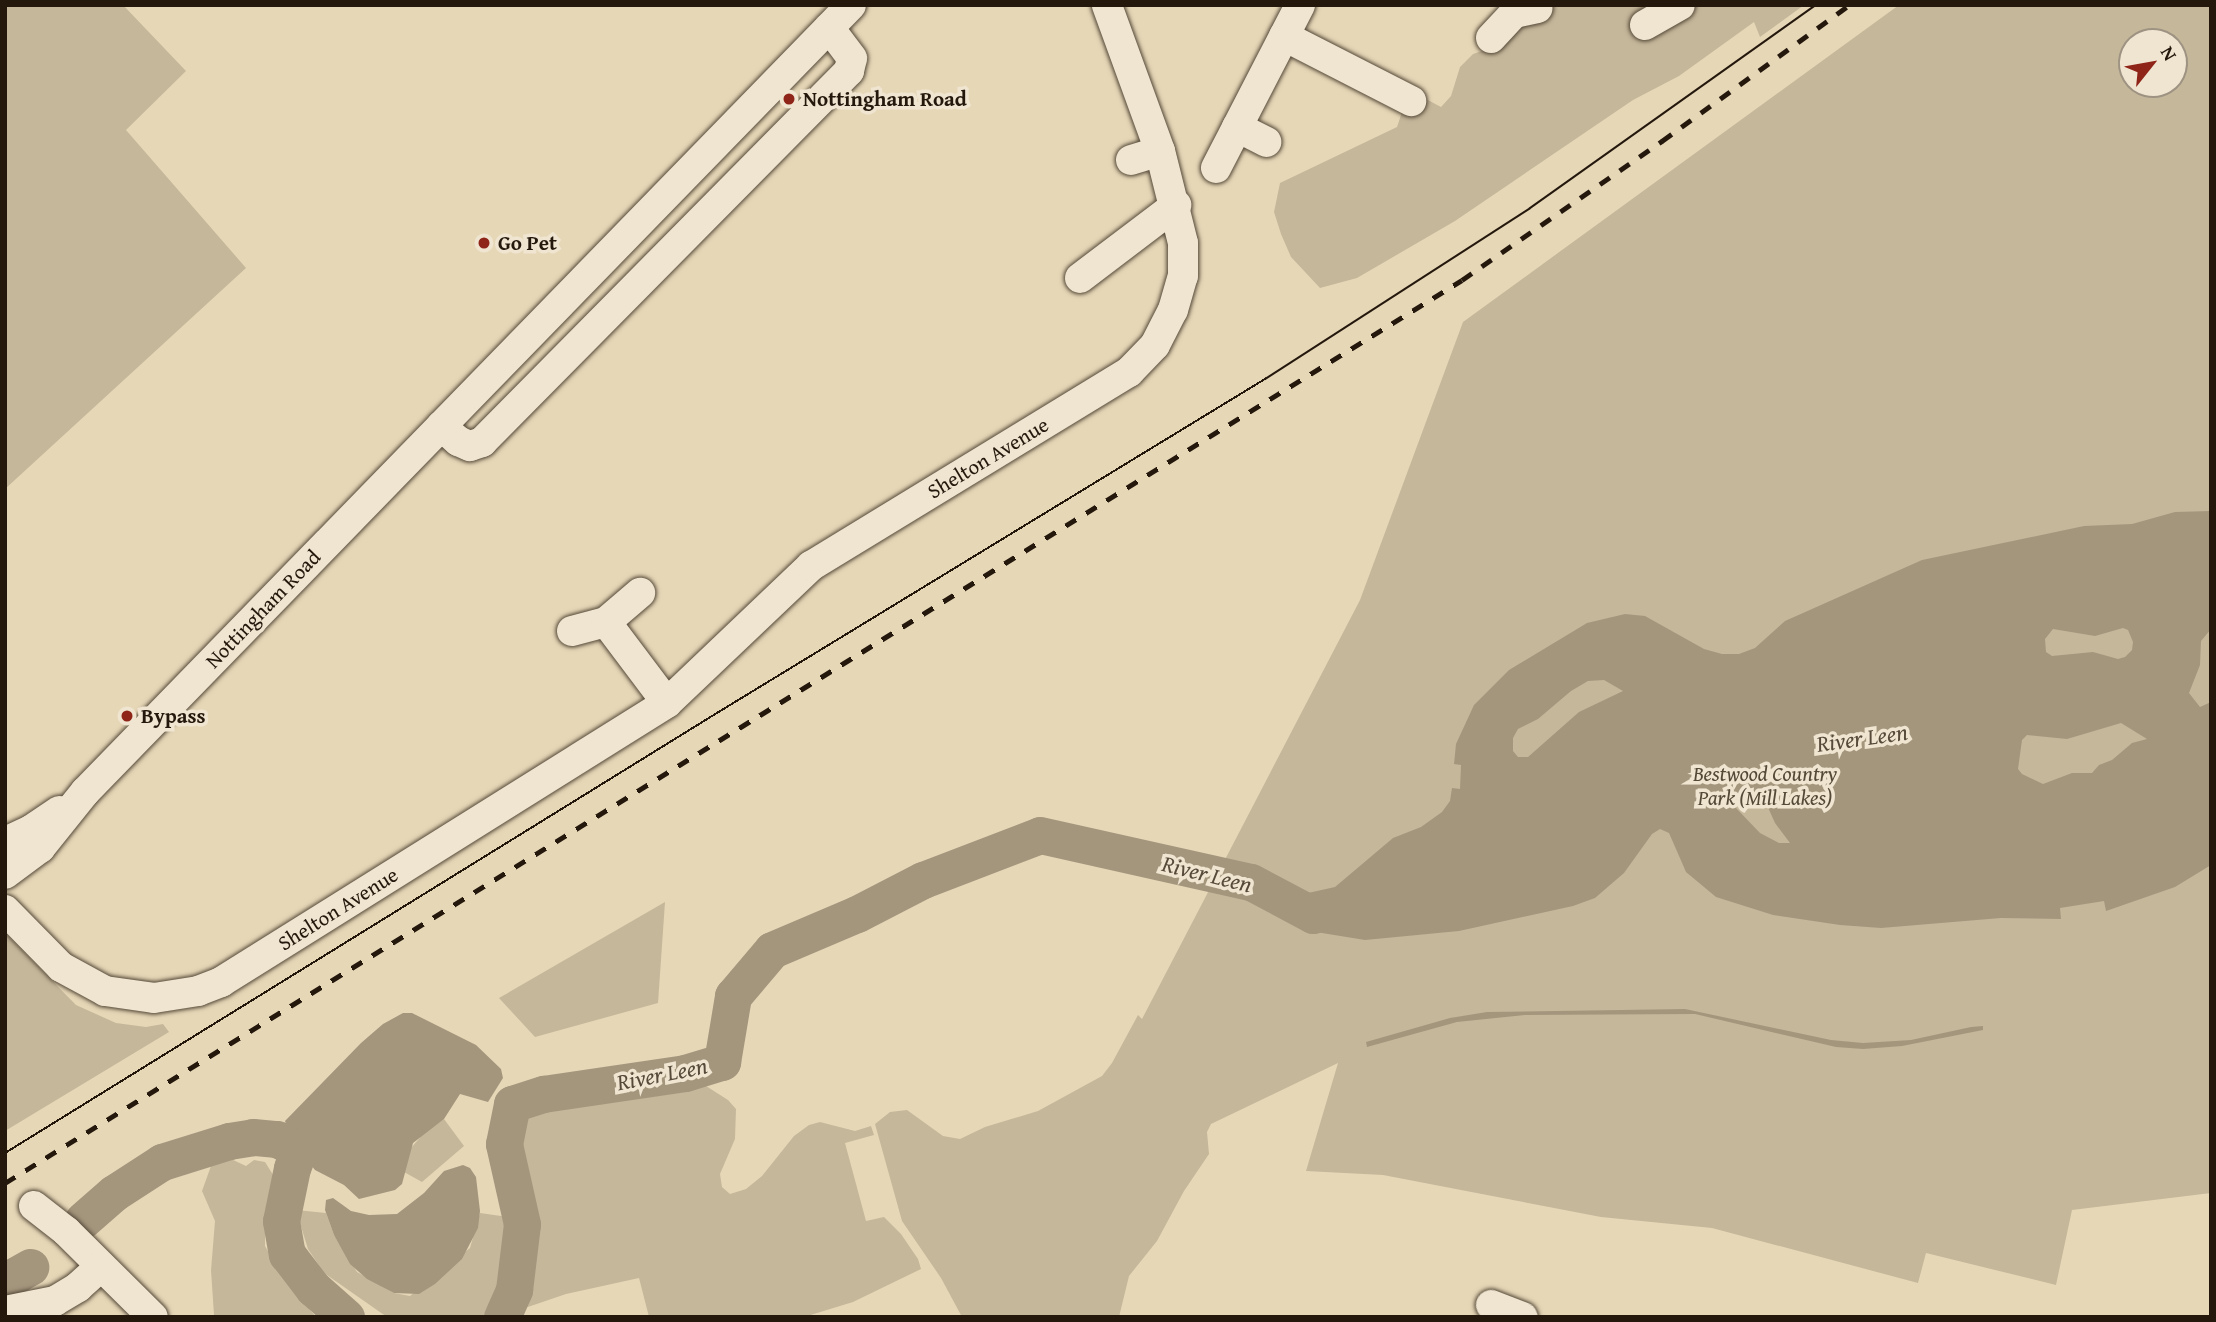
<!DOCTYPE html>
<style>
body{margin:0}
#map{position:relative;width:2216px;height:1322px;overflow:hidden;background:#e6d7b7;font-family:"Gentium Book Plus",serif}
div>[style]{position:absolute}
[style*='--x']{left:calc(var(--x)*1px);top:calc(var(--y)*1px);width:calc(var(--w)*1px);rotate:calc(var(--a)*1deg)}
.green>*{inset:0;background:#c5b79a}
.water>*{inset:0;background:#a4967d}
.river>*{height:37px;margin:-18.5px;padding:0 18.5px;transform-origin:18.5px;border-radius:18.5px;background:#a4967d}
.roads{filter:drop-shadow(0 0 2px #544838) drop-shadow(0 0 2px #544838)}
.minor>*{height:30px;margin:-15px;padding:0 15px;transform-origin:15px;border-radius:15px;background:#efe5d0}
.tram>*{height:2px;margin:-1px;padding:0 1px;transform-origin:1px;border-radius:1px;background:#24180d}
.rail>*{height:5px;margin-top:-2.5px;transform-origin:0;background:repeating-linear-gradient(90deg,#24180d 0 12px,transparent 0 24px)}
.dots>*{width:19px;height:19px;translate:-50% -50%;box-sizing:border-box;border:4px solid #efe5d0;border-radius:50%}
span{translate:-50% -50%;white-space:nowrap;text-align:center;line-height:1.15;-webkit-text-stroke:7px #efe5d0;paint-order:stroke}
.poi-label{font-size:21px;color:#24180d;font-weight:700}
.left{translate:0 -50%;text-align:left}
.street-label{font-size:21px;color:#24180d}
.park-label{font-size:21px;color:#544837;font-style:italic}
.water-label{font-size:23px;color:#574a3a;font-style:italic}
.frame{position:absolute;inset:0;border:7px solid #24180d;pointer-events:none}
.north{position:absolute;left:2118px;top:28px;width:70px;height:70px;box-sizing:border-box;background:#efe5d0;border:2px solid #9e9382;border-radius:50%;rotate:59deg;font-size:19px;font-weight:700;line-height:28px;text-align:center;color:#24180d}
.north::after{content:'';display:block;margin:auto;width:24px;height:32px;background:#8f2418;clip-path:polygon(50% 0,100% 100%,50% 72%,0 100%)}
</style>
<div id="map">
<div class="green">
<div style="clip-path:polygon(5px 5px,123px 5px,186px 71px,126px 130px,246px 268px,5px 489px)"></div>
<div style="clip-path:polygon(1556px 5px,1649px 5px,1654px 32px,1699px 5px,1804px 5px,1760px 37px,1754px 22px,1679px 76px,1633px 100px,1455px 221px,1357px 278px,1320px 288px,1291px 257px,1281px 234px,1274px 212px,1280px 183px,1397px 127px,1403px 109px,1424px 98px,1441px 107px,1451px 96px,1460px 67px,1473px 54px,1500px 45px,1528px 19px)"></div>
<div style="clip-path:polygon(evenodd,1899px 5px,2211px 5px,2211px 1193px,2072px 1210px,2056px 1285px,1926px 1253px,1918px 1283px,1712px 1228px,1601px 1217px,1383px 1175px,1306px 1171px,1338px 1063px,1211px 1124px,1207px 1132px,1209px 1154px,1184px 1191px,1157px 1241px,1129px 1276px,1119px 1317px,962px 1317px,941px 1278px,902px 1221px,875px 1124px,890px 1112px,907px 1110px,943px 1136px,960px 1139px,985px 1127px,1038px 1111px,1102px 1076px,1112px 1063px,1138px 1015px,1142px 1019px,1360px 600px,1463px 322px,1899px 5px,2132px 42px,2174px 42px,2174px 84px,2132px 84px,2132px 42px)"></div>
<div style="clip-path:polygon(665px 902px,658px 1003px,535px 1037px,499px 998px)"></div>
<div style="clip-path:polygon(5px 933px,76px 1005px,116px 1023px,146px 1027px,163px 1024px,169px 1032px,5px 1131px)"></div>
<div style="clip-path:polygon(695px 1079px,728px 1100px,736px 1109px,735px 1139px,720px 1174px,722px 1187px,730px 1194px,746px 1189px,762px 1176px,794px 1136px,809px 1125px,820px 1122px,855px 1131px,871px 1126px,874px 1135px,845px 1143px,866px 1221px,884px 1217px,901px 1234px,918px 1259px,921px 1269px,853px 1302px,804px 1317px,649px 1317px,639px 1278px,566px 1294px,522px 1309px,524px 1294px,516px 1259px,520px 1202px,507px 1157px,510px 1127px,515px 1116px,545px 1102px)"></div>
<div style="clip-path:polygon(444px 1119px,464px 1146px,422px 1182px,404px 1172px,411px 1148px,424px 1133px)"></div>
<div style="clip-path:polygon(216px 1152px,246px 1166px,254px 1160px,265px 1162px,275px 1178px,274px 1204px,265px 1234px,265px 1246px,283px 1278px,316px 1317px,214px 1315px,211px 1270px,215px 1221px,202px 1191px)"></div>
<div style="clip-path:polygon(296px 1210px,326px 1213px,334px 1235px,357px 1272px,394px 1293px,410px 1296px,470px 1248px,480px 1213px,508px 1217px,504px 1255px,510px 1284px,497px 1308px,484px 1317px,387px 1317px,324px 1273px,308px 1249px)"></div>
</div>
<div class="water">
<div style="clip-path:polygon(evenodd,2211px 511px,2211px 629px,2201px 641px,2200px 665px,2189px 693px,2200px 707px,2211px 702px,2211px 865px,2175px 887px,2106px 911px,2104px 901px,2060px 908px,2061px 919px,2001px 918px,1881px 928px,1840px 925px,1773px 915px,1716px 897px,1686px 872px,1669px 833px,1660px 829px,1652px 834px,1624px 873px,1595px 898px,1573px 906px,1459px 931px,1365px 940px,1322px 933px,1274px 910px,1286px 881px,1308px 893px,1335px 887px,1393px 838px,1421px 827px,1442px 812px,1450px 801px,1452px 788px,1460px 789px,1461px 765px,1454px 764px,1456px 744px,1474px 705px,1509px 670px,1587px 623px,1625px 614px,1645px 616px,1704px 649px,1722px 654px,1739px 654px,1755px 648px,1785px 621px,1922px 560px,2084px 526px,2132px 524px,2175px 512px,2211px 511px,2123px 628px,2128px 630px,2133px 642px,2132px 650px,2125px 657px,2118px 659px,2093px 652px,2052px 656px,2046px 652px,2045px 639px,2053px 629px,2095px 636px,2123px 628px,2211px 511px,1604px 680px,1623px 691px,1579px 712px,1528px 757px,1518px 757px,1513px 751px,1513px 738px,1518px 729px,1538px 719px,1571px 691px,1588px 681px,1604px 680px,2211px 511px,2121px 723px,2147px 739px,2132px 743px,2112px 760px,2099px 765px,2092px 773px,2072px 773px,2043px 784px,2022px 774px,2018px 769px,2022px 740px,2027px 735px,2067px 739px,2121px 723px,2211px 511px,1740px 801px,1766px 803px,1775px 823px,1790px 843px,1779px 843px,1760px 833px,1736px 808px,1740px 801px)"></div>
<div style="clip-path:polygon(1685px 1009px,1831px 1040px,1863px 1043px,1911px 1040px,1971px 1027px,1983px 1026px,1983px 1030px,1902px 1046px,1863px 1049px,1836px 1047px,1695px 1014px,1525px 1015px,1457px 1022px,1367px 1047px,1366px 1042px,1450px 1018px,1487px 1012px)"></div>
<div style="clip-path:polygon(403px 1013px,412px 1013px,476px 1045px,501px 1069px,503px 1078px,488px 1102px,460px 1094px,444px 1119px,413px 1143px,402px 1184px,395px 1190px,359px 1199px,344px 1185px,315px 1170px,292px 1142px,285px 1121px,361px 1043px,383px 1024px)"></div>
<div style="clip-path:polygon(463px 1165px,470px 1168px,476px 1177px,480px 1211px,478px 1228px,462px 1259px,435px 1284px,419px 1294px,394px 1293px,367px 1279px,350px 1264px,334px 1235px,325px 1210px,326px 1200px,333px 1198px,351px 1211px,369px 1215px,397px 1214px,424px 1193px,444px 1171px)"></div>
</div>
<div class="river">
<div style="--x:83;--y:1220;--w:41;--a:-41.1"></div>
<div style="--x:114;--y:1193;--w:57;--a:-32.9"></div>
<div style="--x:162;--y:1162;--w:70;--a:-17.4"></div>
<div style="--x:229;--y:1141;--w:24;--a:-9"></div>
<div style="--x:253;--y:1137;--w:24;--a:5"></div>
<div style="--x:277;--y:1139;--w:25;--a:27"></div>
<div style="--x:299;--y:1150;--w:19;--a:111"></div>
<div style="--x:292;--y:1168;--w:54;--a:101.7"></div>
<div style="--x:281;--y:1221;--w:34;--a:80"></div>
<div style="--x:287;--y:1254;--w:43;--a:52.6"></div>
<div style="--x:313;--y:1288;--w:44;--a:41.3"></div>
<div style="--x:5;--y:1281;--w:29;--a:-29"></div>
<div style="--x:502;--y:1317;--w:30;--a:-66"></div>
<div style="--x:514;--y:1290;--w:66;--a:-83.1"></div>
<div style="--x:522;--y:1224;--w:82;--a:-102.7"></div>
<div style="--x:504;--y:1144;--w:41;--a:-78.7"></div>
<div style="--x:512;--y:1104;--w:33;--a:-18"></div>
<div style="--x:543;--y:1094;--w:144;--a:-8.4"></div>
<div style="--x:685;--y:1073;--w:39;--a:-17"></div>
<div style="--x:722;--y:1062;--w:67;--a:-80.5"></div>
<div style="--x:733;--y:996;--w:60;--a:-49.7"></div>
<div style="--x:772;--y:950;--w:92;--a:-23"></div>
<div style="--x:857;--y:914;--w:74;--a:-27.3"></div>
<div style="--x:923;--y:880;--w:125;--a:-21"></div>
<div style="--x:1040;--y:835;--w:216;--a:12.6"></div>
<div style="--x:1251;--y:882;--w:70;--a:28"></div>
<div style="--x:1313;--y:915;--w:12;--a:-20"></div>
</div>
<div class="roads">
<div class="minor">
<div style="--x:1645;--y:25;--w:40;--a:-29.7"></div>
<div style="--x:1284;--y:36;--w:143;--a:27.1"></div>
<div style="--x:1491;--y:38;--w:34;--a:-47"></div>
<div style="--x:1514;--y:13;--w:24;--a:-12"></div>
<div style="--x:1237;--y:127;--w:33;--a:27"></div>
<div style="--x:1131;--y:160;--w:30;--a:-17"></div>
<div style="--x:1216;--y:168;--w:183;--a:-62.7"></div>
<div style="--x:1080;--y:278;--w:121;--a:-37.2"></div>
<div style="--x:441;--y:426;--w:23;--a:41"></div>
<div style="--x:458;--y:441;--w:13;--a:23"></div>
<div style="--x:470;--y:446;--w:13;--a:-18"></div>
<div style="--x:482;--y:442;--w:522;--a:-45.31"></div>
<div style="--x:849;--y:71;--w:13;--a:-77"></div>
<div style="--x:852;--y:58;--w:38;--a:-127"></div>
<div style="--x:606;--y:622;--w:101;--a:53"></div>
<div style="--x:572;--y:631;--w:35;--a:-15"></div>
<div style="--x:606;--y:622;--w:45;--a:-40.5"></div>
<div style="--x:5;--y:842;--w:29;--a:-25"></div>
<div style="--x:31;--y:830;--w:34;--a:-34"></div>
<div style="--x:5;--y:874;--w:44;--a:-36.6"></div>
<div style="--x:40;--y:848;--w:72;--a:-51.2"></div>
<div style="--x:85;--y:792;--w:1098;--a:-45.77"></div>
<div style="--x:5;--y:910;--w:80;--a:45.5"></div>
<div style="--x:61;--y:967;--w:50;--a:28.6"></div>
<div style="--x:105;--y:991;--w:49;--a:8.1"></div>
<div style="--x:154;--y:998;--w:45;--a:-9"></div>
<div style="--x:198;--y:991;--w:25;--a:-21"></div>
<div style="--x:221;--y:982;--w:526;--a:-32.03"></div>
<div style="--x:667;--y:703;--w:199;--a:-43.6"></div>
<div style="--x:811;--y:566;--w:373;--a:-31.4"></div>
<div style="--x:1129;--y:372;--w:37;--a:-46"></div>
<div style="--x:1155;--y:345;--w:39;--a:-63"></div>
<div style="--x:1173;--y:310;--w:35;--a:-74"></div>
<div style="--x:1183;--y:276;--w:33;--a:-90"></div>
<div style="--x:1183;--y:243;--w:95;--a:-104"></div>
<div style="--x:1160;--y:151;--w:155;--a:-110"></div>
<div style="--x:34;--y:1206;--w:41;--a:38"></div>
<div style="--x:66;--y:1231;--w:122;--a:44.7"></div>
<div style="--x:1491;--y:1305;--w:34;--a:21"></div>
<div style="--x:5;--y:1311;--w:51;--a:-11.3"></div>
<div style="--x:55;--y:1301;--w:27;--a:-31"></div>
<div style="--x:78;--y:1287;--w:31;--a:-42"></div>
</div>
</div>
<div class="tram">
<div style="--x:5;--y:1153;--w:831;--a:-31.72"></div>
<div style="--x:712;--y:716;--w:648;--a:-31.36"></div>
<div style="--x:1265;--y:379;--w:315;--a:-32.8"></div>
<div style="--x:1530;--y:208;--w:351;--a:-35.4"></div>
</div>
<div class="rail">
<div style="--x:5;--y:1183;--w:1714;--a:-31.79"></div>
<div style="--x:1462;--y:280;--w:244;--a:-34.8"></div>
<div style="--x:1662;--y:141;--w:231;--a:-36"></div>
</div>
<div class="dots">
<div style="left:789px;top:99px;background:#8f2418"></div>
<div style="left:484px;top:243px;background:#8f2418"></div>
<div style="left:127px;top:716px;background:#8f2418"></div>
</div>
<div class="poi-label">
<span class="left" style="left:803px;top:99px">Nottingham Road</span>
<span class="left" style="left:498px;top:243px">Go Pet</span>
<span class="left" style="left:141px;top:716px">Bypass</span>
</div>
<div class="street-label">
<span style="left:988px;top:458px;rotate:-31deg">Shelton Avenue</span>
<span style="left:263px;top:609px;rotate:-46deg">Nottingham Road</span>
<span style="left:338px;top:909px;rotate:-32deg">Shelton Avenue</span>
</div>
<div class="park-label">
<span style="left:1765px;top:786px">Bestwood Country<br>Park (Mill Lakes)</span>
</div>
<div class="water-label">
<span style="left:1862px;top:738px;rotate:-8deg">River Leen</span>
<span style="left:1207px;top:874px;rotate:14deg">River Leen</span>
<span style="left:662px;top:1074px;rotate:-11deg">River Leen</span>
</div>
<div class="frame"></div>
<div class="north">N</div>
</div>
